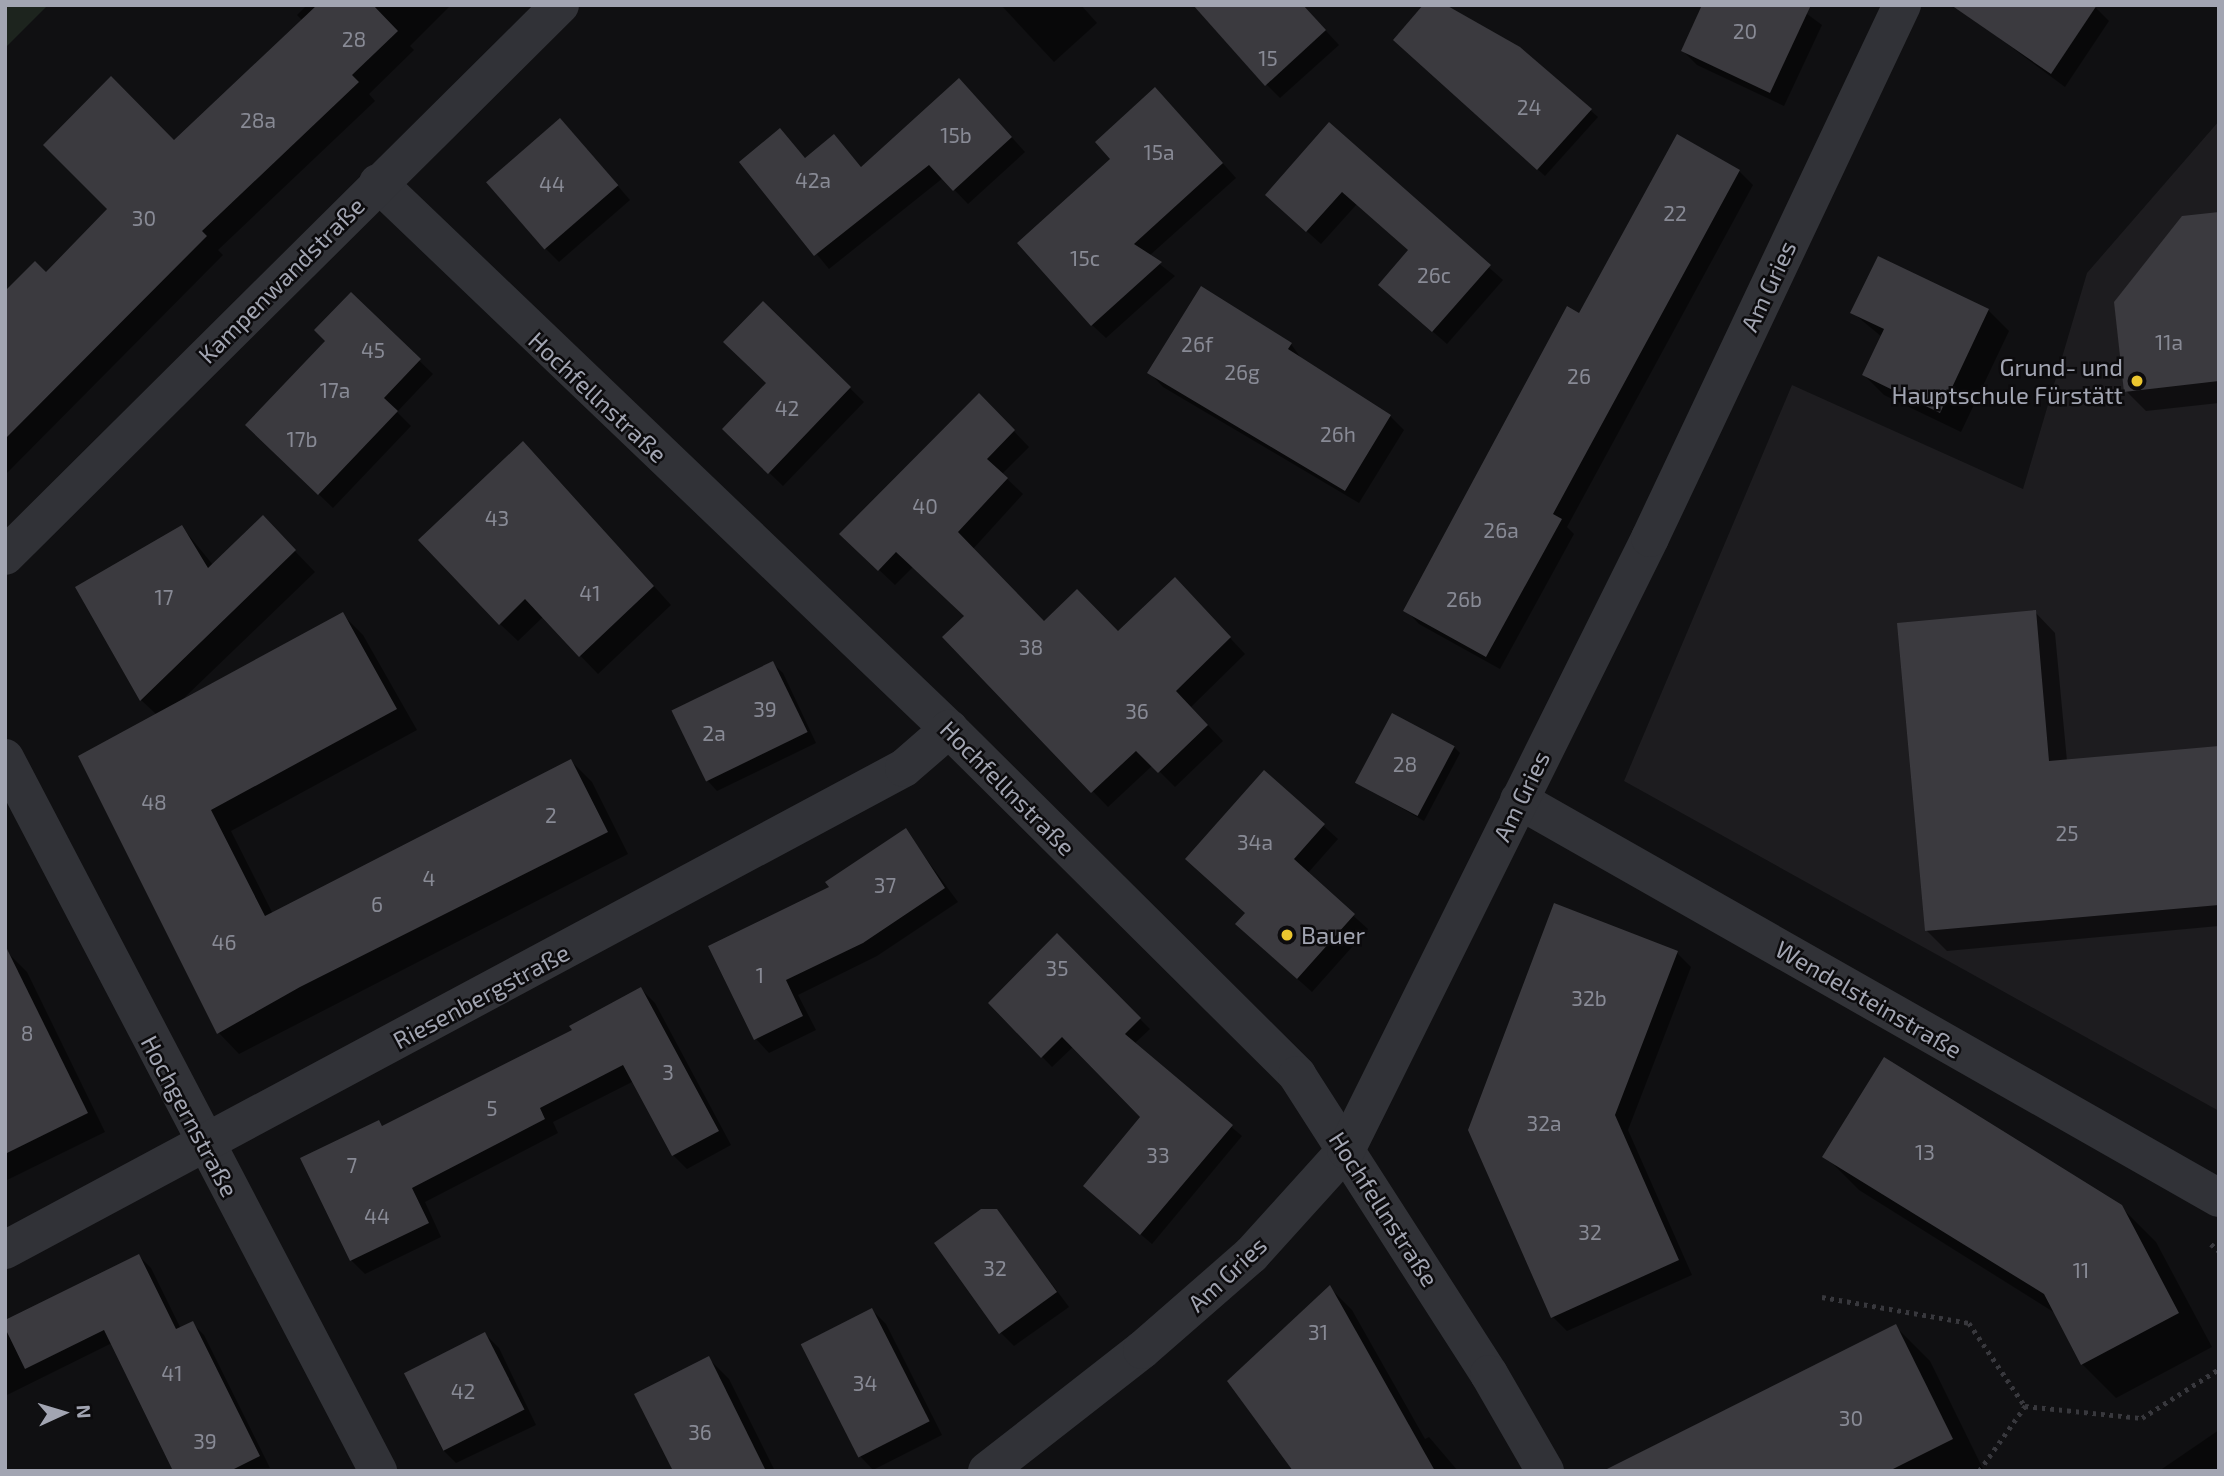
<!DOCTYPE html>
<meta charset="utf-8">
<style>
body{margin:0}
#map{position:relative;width:2224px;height:1476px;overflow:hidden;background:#101012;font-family:"Exo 2",sans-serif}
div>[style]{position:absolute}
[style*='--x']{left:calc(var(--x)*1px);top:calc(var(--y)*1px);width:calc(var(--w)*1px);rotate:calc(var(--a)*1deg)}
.built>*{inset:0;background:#1d1c1f}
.green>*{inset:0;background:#1d241e}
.shadow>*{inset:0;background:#0007}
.building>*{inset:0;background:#3b3a3f;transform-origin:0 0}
.path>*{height:4.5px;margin-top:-2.25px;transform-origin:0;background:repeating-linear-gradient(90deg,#38383d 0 3.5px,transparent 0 8.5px)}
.minor>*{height:38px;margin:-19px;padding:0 19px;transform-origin:19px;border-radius:19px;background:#313237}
.dots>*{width:19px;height:19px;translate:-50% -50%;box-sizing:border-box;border:4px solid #0c0b0d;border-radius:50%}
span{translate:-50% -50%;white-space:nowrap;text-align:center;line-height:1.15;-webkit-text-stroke:5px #0c0b0d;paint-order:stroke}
.number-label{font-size:21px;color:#888a95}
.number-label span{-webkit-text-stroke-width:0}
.street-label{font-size:24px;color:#a2a5b2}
.poi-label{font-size:24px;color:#a2a5b2}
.right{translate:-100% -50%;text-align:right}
.left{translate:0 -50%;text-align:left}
.frame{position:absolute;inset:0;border:7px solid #a2a5b2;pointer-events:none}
.north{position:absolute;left:28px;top:1378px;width:70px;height:70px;-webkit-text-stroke:5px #0c0b0d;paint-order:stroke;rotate:86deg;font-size:19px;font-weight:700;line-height:28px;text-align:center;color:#a2a5b2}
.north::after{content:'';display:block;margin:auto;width:24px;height:32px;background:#a2a5b2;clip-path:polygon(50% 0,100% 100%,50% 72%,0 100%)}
</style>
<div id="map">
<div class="built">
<div style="clip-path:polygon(2219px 121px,2219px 1111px,1624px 781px,1792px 385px,2023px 489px,2087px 273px)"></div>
</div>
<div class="green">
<div style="clip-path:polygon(5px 5px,48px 5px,5px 48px)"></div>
</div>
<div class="shadow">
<div style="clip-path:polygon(307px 5px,451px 5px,410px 46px,414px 50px,369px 94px,375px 101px,218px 250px,223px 255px,5px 475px,5px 294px,46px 275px,174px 142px,303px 21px,297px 15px)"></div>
<div style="clip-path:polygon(1001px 5px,1081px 5px,1097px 23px,1054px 62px)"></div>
<div style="clip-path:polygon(1302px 5px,1339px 45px,1280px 98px,1266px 84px)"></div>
<div style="clip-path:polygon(1795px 5px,1822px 25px,1784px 106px,1697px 65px,1683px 51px)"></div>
<div style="clip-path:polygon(2095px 7px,2109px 21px,2065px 87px,1979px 23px)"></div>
<div style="clip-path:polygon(1402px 47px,1519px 48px,1598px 117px,1545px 176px)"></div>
<div style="clip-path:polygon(973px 94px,1025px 152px,968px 204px,943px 178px,829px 269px,741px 162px,780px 130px,806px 159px,834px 136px,862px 168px)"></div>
<div style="clip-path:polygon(1169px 103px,1236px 178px,1149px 256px,1175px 276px,1106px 338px,1092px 325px,1113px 159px)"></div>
<div style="clip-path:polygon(1329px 125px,1503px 280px,1447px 344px,1394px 298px,1410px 251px,1357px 204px,1321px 244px,1281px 208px)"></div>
<div style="clip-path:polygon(573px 134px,630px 200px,559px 262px,545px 248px)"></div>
<div style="clip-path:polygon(1739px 171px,1753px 185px,1567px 527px,1574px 534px,1500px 669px,1419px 624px,1406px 610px,1580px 315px)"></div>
<div style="clip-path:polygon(2219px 214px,2219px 403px,2146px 411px,2126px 391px)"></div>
<div style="clip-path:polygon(1879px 258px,1988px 310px,2009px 331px,1961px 432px,1884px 395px,1864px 375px,1882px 337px,1853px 313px)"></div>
<div style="clip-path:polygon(1202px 288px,1291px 344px,1303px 361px,1390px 416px,1404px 430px,1359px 503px,1163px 387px,1150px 373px)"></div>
<div style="clip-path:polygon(351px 295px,433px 374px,397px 412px,411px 426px,333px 508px,247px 425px,328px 341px)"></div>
<div style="clip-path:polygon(763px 303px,864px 402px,783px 486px,724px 429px,768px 383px)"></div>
<div style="clip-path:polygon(979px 395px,1029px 447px,1002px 474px,1023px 494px,973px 549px,1044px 623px,1118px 634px,1190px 595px,1245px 654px,1191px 707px,1223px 741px,1175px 787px,1153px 765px,1108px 807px,944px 637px,966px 617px,913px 567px,895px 585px,857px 549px)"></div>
<div style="clip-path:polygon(541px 461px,671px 605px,598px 674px,543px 617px,518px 641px,500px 624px)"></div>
<div style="clip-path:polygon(263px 518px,315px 572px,183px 699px,342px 614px,363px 635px,417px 730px,231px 831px,273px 914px,571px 761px,592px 782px,628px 854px,239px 1054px,219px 1033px,80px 757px,157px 715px,141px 700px,78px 588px,182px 527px,213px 565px)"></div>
<div style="clip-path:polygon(2035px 612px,2055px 633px,2067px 761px,2219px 747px,2219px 926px,1947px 951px,1927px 931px)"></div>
<div style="clip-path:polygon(772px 663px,783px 673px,816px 743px,717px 791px,707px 780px,673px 711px)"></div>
<div style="clip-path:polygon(1454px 747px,1460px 753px,1424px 821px,1358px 783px)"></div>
<div style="clip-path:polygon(1264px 772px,1338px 839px,1307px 874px,1368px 929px,1312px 992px,1252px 938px)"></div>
<div style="clip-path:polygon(905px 830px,958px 902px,877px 956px,798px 995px,816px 1030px,769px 1053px,756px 1039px,831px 888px)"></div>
<div style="clip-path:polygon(1057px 936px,1150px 1029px,1134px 1044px,1242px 1136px,1152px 1244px,1096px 1196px,1143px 1117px,1074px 1046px,1052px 1067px,990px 1003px)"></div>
<div style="clip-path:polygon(8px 953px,27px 972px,105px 1132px,5px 1181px)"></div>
<div style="clip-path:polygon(1677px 953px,1691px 967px,1628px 1130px,1692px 1275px,1567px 1331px,1553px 1317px,1470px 1130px)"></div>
<div style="clip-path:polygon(641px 989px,655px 1003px,731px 1145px,687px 1169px,673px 1155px,634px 1081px,553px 1122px,558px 1133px,425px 1202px,441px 1237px,365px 1274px,351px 1260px,379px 1122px,383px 1127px,574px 1031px)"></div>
<div style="clip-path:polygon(1825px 1156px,2121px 1207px,2156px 1242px,2212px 1347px,2116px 1398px,2082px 1364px,2055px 1313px,1859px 1190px)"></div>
<div style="clip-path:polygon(997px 1211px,1069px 1307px,1014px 1346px,1001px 1333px)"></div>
<div style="clip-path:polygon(139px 1256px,151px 1268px,181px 1329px,192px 1323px,204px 1335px,270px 1468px,175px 1471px,112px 1343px,5px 1396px,5px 1334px)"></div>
<div style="clip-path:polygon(1330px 1288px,1352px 1310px,1425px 1439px,1429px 1437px,1458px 1471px,1325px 1471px)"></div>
<div style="clip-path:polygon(872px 1310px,886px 1324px,942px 1435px,873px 1470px,860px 1456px,804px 1345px)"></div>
<div style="clip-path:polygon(1896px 1327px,1930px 1361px,1984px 1471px,1640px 1471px)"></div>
<div style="clip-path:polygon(485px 1334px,499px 1348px,536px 1425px,456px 1463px,442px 1449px,405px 1373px)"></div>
<div style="clip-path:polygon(709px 1359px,729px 1379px,775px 1471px,675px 1471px)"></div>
<div style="clip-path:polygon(2219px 1430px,2219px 1471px,2159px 1471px)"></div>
</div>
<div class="building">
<div style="clip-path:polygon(317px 5px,373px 5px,398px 31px,352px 75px,359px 82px,202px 231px,207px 236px,5px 439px,5px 291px,35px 261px,46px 272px,107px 209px,43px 145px,111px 76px,174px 140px)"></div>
<div style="clip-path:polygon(1193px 5px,1303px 5px,1326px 30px,1265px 86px)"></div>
<div style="clip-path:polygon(1423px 5px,1446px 5px,1520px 47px,1592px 109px,1537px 170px,1393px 40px)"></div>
<div style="clip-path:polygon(1702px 5px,1811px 5px,1770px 93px,1681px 51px)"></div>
<div style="clip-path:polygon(1951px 5px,2097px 5px,2051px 74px)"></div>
<div style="clip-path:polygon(959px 78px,1012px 137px,953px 191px,929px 165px,814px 256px,739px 162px,780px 128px,805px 158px,834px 134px,861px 167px)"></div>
<div style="clip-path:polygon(1155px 87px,1223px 163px,1134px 244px,1162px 262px,1091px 326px,1017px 243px,1110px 159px,1095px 142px)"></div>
<div style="left:560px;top:118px;width:89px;height:98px;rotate:49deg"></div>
<div style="clip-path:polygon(1329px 122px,1491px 265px,1432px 332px,1378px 285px,1408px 250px,1342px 192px,1306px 232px,1265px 195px)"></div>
<div style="clip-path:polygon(1677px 134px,1740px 170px,1553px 514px,1562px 519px,1486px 657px,1403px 611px,1567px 306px,1579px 313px)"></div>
<div style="clip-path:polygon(2219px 212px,2219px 381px,2124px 392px,2114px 302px,2182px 216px)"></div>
<div style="clip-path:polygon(1878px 256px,1989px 309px,1940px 413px,1862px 375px,1884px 329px,1850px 313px)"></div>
<div style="clip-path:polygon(1201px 286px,1292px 343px,1288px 349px,1391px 415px,1345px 491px,1147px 373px)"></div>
<div style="clip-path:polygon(351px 292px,421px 359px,384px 398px,398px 411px,318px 495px,245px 425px,325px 341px,314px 330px)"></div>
<div style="clip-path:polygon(763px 301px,851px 387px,768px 474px,722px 429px,766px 383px,723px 342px)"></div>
<div style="clip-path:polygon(979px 393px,1015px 430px,987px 459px,1008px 478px,958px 532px,1044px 621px,1077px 589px,1118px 631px,1175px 577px,1231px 637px,1176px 691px,1208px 725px,1158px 773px,1136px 751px,1091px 793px,942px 637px,964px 616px,896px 552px,878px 571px,839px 534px)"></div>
<div style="clip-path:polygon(523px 441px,654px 586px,579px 657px,525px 599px,499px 625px,418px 540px)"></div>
<div style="clip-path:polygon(263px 515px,296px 550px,140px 701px,75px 587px,182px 525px,208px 568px)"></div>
<div style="clip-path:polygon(2036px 610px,2049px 761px,2219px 746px,2219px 905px,1925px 931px,1897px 623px)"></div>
<div style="clip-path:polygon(343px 612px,397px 709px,211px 810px,265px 916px,571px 759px,608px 832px,300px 987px,217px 1034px,78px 756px)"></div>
<div style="left:773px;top:661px;width:79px;height:113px;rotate:64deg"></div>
<div style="left:1392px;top:713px;width:71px;height:79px;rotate:28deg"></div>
<div style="clip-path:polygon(1264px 770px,1325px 824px,1294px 859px,1355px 914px,1297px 979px,1235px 924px,1245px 913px,1185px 859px)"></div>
<div style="clip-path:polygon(906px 828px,945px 888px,863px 943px,786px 980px,803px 1016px,754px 1040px,708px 946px,829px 887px,825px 882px)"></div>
<div style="clip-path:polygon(1554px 903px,1678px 951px,1615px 1115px,1679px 1260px,1551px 1318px,1468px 1130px)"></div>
<div style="clip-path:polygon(1057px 933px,1141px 1018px,1125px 1034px,1233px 1125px,1140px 1235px,1083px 1186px,1140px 1117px,1062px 1037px,1041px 1058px,988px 1003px)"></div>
<div style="clip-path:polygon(5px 945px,88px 1113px,5px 1154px)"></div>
<div style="clip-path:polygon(641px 987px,719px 1131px,672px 1156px,623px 1065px,540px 1108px,545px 1119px,412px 1188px,429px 1223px,350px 1261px,300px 1158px,379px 1120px,382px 1126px,572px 1030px,569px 1026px)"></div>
<div style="clip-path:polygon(1884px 1057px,2122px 1205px,2179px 1313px,2081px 1365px,2044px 1294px,1822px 1157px)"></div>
<div style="clip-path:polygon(981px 1209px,997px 1209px,1057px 1292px,999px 1334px,934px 1243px)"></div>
<div style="clip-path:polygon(139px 1254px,176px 1329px,193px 1321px,260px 1456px,230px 1471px,173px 1471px,104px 1330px,25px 1369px,5px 1328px,5px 1320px)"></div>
<div style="clip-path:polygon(1330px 1285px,1435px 1471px,1293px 1471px,1227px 1381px)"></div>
<div style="left:872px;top:1308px;width:127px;height:80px;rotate:63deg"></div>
<div style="clip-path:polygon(1896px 1324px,1953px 1439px,1889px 1471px,1603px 1471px)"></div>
<div style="left:485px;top:1332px;width:87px;height:91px;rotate:63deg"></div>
<div style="clip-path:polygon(709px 1356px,766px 1471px,673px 1471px,634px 1394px)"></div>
</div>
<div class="path">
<div style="--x:2211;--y:1244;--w:11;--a:41"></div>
<div style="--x:1822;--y:1297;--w:149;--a:10"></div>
<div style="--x:1969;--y:1323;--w:100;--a:56"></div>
<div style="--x:2025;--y:1406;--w:118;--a:5.9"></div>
<div style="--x:2142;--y:1418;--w:91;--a:-32.5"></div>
<div style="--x:1979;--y:1471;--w:80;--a:-54.7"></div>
</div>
<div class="minor">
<div style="--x:378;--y:183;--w:790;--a:43.72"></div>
<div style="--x:949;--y:729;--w:491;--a:44.8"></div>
<div style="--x:1297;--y:1075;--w:355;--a:57.3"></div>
<div style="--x:1489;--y:1374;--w:112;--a:60"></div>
<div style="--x:5;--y:556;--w:782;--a:-44.79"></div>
<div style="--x:5;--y:758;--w:805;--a:62.38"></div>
<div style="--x:1519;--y:800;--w:805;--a:29.62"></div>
<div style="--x:5;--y:1250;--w:1020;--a:-28.2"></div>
<div style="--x:904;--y:768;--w:60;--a:-40.9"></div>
<div style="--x:987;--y:1471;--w:197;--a:-38"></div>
<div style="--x:1142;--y:1350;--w:145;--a:-41.1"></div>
<div style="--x:1251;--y:1255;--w:142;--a:-47.9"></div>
<div style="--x:1346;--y:1150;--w:683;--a:-63.58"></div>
<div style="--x:1650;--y:538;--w:590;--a:-64.7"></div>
</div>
<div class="dots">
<div style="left:2137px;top:381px;background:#ebc62f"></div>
<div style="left:1287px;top:935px;background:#ebc62f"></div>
</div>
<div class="number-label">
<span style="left:1745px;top:31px">20</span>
<span style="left:354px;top:39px">28</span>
<span style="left:1268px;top:58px">15</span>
<span style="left:1529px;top:107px">24</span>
<span style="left:258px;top:120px">28a</span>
<span style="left:956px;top:135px">15b</span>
<span style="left:1159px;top:152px">15a</span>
<span style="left:813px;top:180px">42a</span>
<span style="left:552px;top:184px">44</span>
<span style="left:1675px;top:213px">22</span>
<span style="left:144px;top:218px">30</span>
<span style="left:1085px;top:258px">15c</span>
<span style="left:1434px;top:275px">26c</span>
<span style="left:2169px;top:342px">11a</span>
<span style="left:1197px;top:344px">26f</span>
<span style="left:373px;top:350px">45</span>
<span style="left:1242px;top:372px">26g</span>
<span style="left:1579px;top:376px">26</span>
<span style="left:335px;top:390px">17a</span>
<span style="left:787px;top:408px">42</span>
<span style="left:1338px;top:434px">26h</span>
<span style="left:302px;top:439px">17b</span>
<span style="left:925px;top:506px">40</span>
<span style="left:497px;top:518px">43</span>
<span style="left:1501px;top:530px">26a</span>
<span style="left:590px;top:593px">41</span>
<span style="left:164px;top:597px">17</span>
<span style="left:1464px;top:599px">26b</span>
<span style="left:1031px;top:647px">38</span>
<span style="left:765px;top:709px">39</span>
<span style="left:1137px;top:711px">36</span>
<span style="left:714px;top:733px">2a</span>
<span style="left:1405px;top:764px">28</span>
<span style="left:154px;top:802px">48</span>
<span style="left:551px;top:815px">2</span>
<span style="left:2067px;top:833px">25</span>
<span style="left:1255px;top:842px">34a</span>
<span style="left:429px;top:878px">4</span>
<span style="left:885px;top:885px">37</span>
<span style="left:377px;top:904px">6</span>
<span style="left:224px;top:942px">46</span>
<span style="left:1057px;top:968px">35</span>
<span style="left:760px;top:975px">1</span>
<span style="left:1589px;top:998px">32b</span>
<span style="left:27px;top:1033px">8</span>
<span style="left:668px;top:1072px">3</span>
<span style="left:492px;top:1108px">5</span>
<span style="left:1544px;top:1123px">32a</span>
<span style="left:1925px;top:1152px">13</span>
<span style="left:1158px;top:1155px">33</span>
<span style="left:352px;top:1165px">7</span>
<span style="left:377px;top:1216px">44</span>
<span style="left:1590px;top:1232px">32</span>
<span style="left:995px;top:1268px">32</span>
<span style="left:2081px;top:1270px">11</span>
<span style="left:1318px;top:1332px">31</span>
<span style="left:172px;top:1373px">41</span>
<span style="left:865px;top:1383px">34</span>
<span style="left:463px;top:1391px">42</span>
<span style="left:1851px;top:1418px">30</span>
<span style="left:700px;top:1432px">36</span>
<span style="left:205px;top:1441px">39</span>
</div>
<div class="street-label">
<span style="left:281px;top:280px;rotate:-45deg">Kampenwandstraße</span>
<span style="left:1768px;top:286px;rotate:-65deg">Am Gries</span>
<span style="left:598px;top:397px;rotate:43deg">Hochfellnstraße</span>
<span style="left:1008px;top:788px;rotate:45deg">Hochfellnstraße</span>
<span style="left:1521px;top:796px;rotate:-64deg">Am Gries</span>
<span style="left:481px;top:996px;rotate:-28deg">Riesenbergstraße</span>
<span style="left:1869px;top:999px;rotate:30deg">Wendelsteinstraße</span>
<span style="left:190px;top:1116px;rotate:62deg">Hochgernstraße</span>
<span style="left:1384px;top:1209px;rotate:57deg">Hochfellnstraße</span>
<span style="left:1227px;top:1274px;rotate:-43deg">Am Gries</span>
</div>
<div class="poi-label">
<span class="right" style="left:2123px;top:381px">Grund- und<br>Hauptschule Fürstätt</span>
<span class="left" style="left:1301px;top:935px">Bauer</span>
</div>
<div class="frame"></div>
<div class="north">N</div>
</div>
